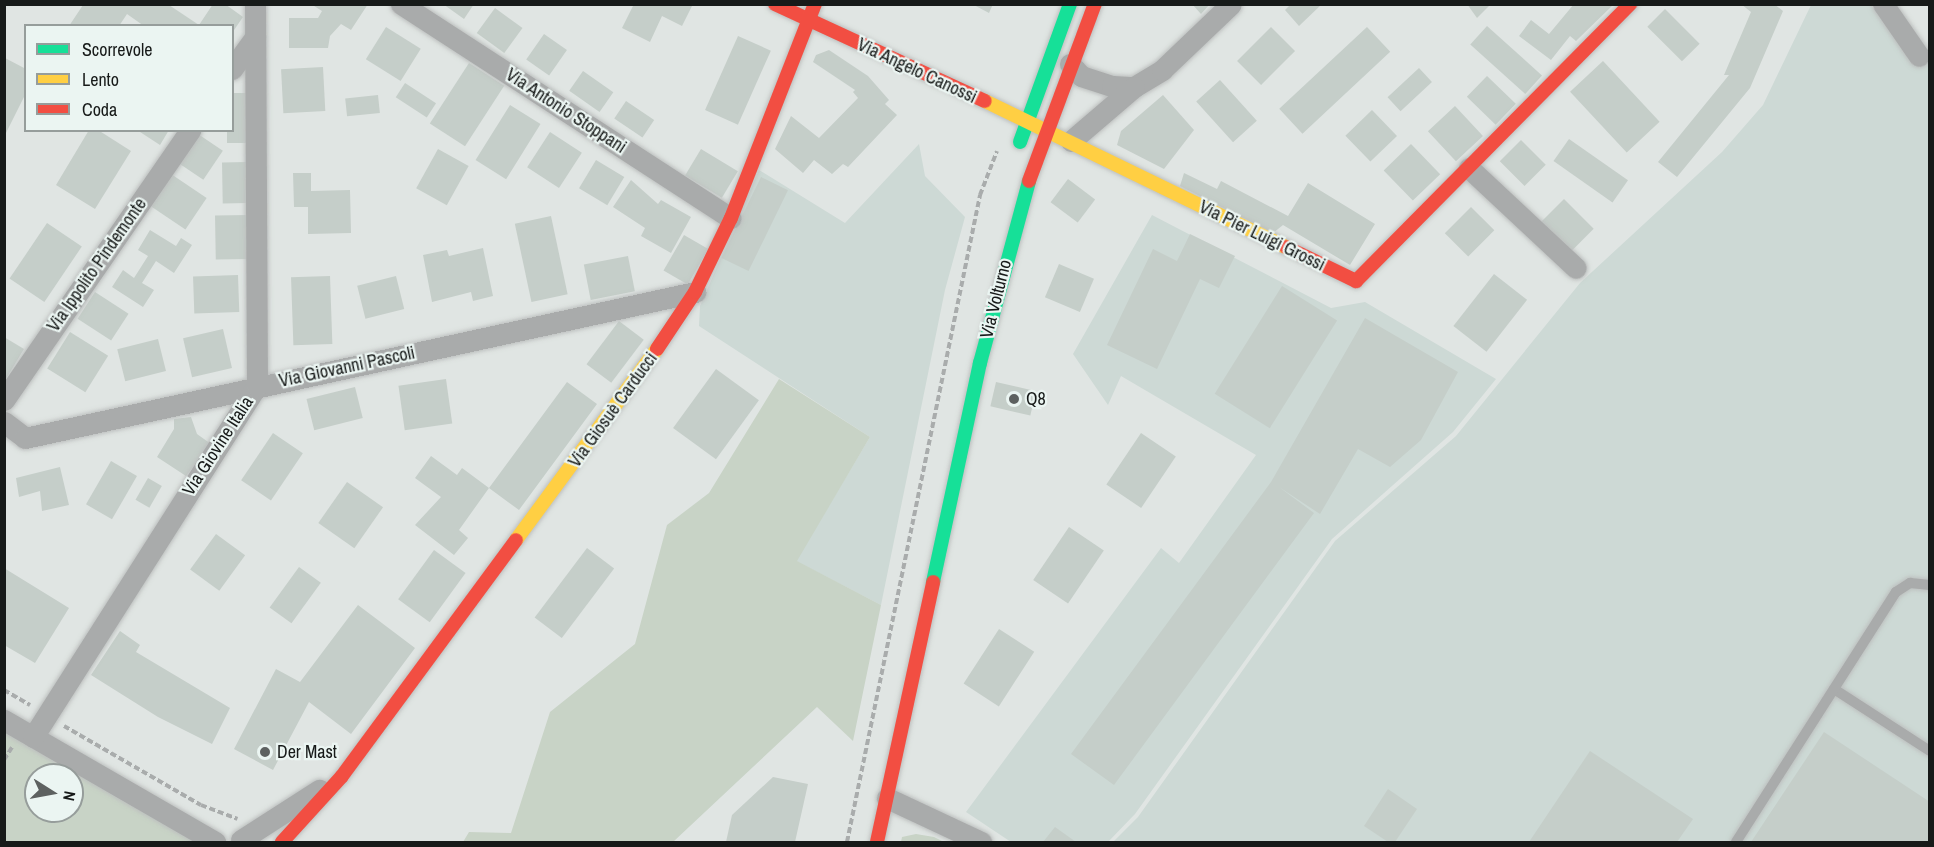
<!DOCTYPE html>
<meta charset="utf-8">
<style>
body{margin:0}
#map{position:relative;width:1934px;height:847px;overflow:hidden;background:#e0e5e3;font-family:"Archivo Narrow",sans-serif}
div>[style]{position:absolute}
[style*='--x']{left:calc(var(--x)*1px);top:calc(var(--y)*1px);width:calc(var(--w)*1px);rotate:calc(var(--a)*1deg)}
.built>*{inset:0;background:#cdd9d5}
.green>*{inset:0;background:#c8d3c6}
.building>*{inset:0;background:#c5cec9;transform-origin:0 0}
.path>*{height:4px;margin-top:-2px;transform-origin:0;background:repeating-linear-gradient(90deg,#a9acac 0 6px,transparent 0 9px)}
.roads{filter:drop-shadow(0 0 2px #bdc0bf) drop-shadow(0 0 2px #bdc0bf)}
.lane>*{height:10px;margin:-5px;padding:0 5px;transform-origin:5px;border-radius:5px;background:#a9abab}
.street>*{height:21px;margin:-10.5px;padding:0 10.5px;transform-origin:10.5px;border-radius:10.5px;background:#a9abab}
.fast>*{height:14px;margin:-7px;padding:0 7px;transform-origin:7px;border-radius:7px;background:#16e098}
.slow>*{height:14px;margin:-7px;padding:0 7px;transform-origin:7px;border-radius:7px;background:#ffcf43}
.jam>*{height:14px;margin:-7px;padding:0 7px;transform-origin:7px;border-radius:7px;background:#f24e42}
.dots>*{width:16px;height:16px;translate:-50% -50%;box-sizing:border-box;border:3px solid #ebf5f2;border-radius:50%}
span{translate:-50% -50%;white-space:nowrap;text-align:center;line-height:1.15;-webkit-text-stroke:4.5px #ebf5f2;paint-order:stroke}
.street-label{font-size:18px;color:#171a19}
.poi-label{font-size:18px;color:#171a19}
.left{translate:0 -50%;text-align:left}
.frame{position:absolute;inset:0;border:6px solid #171a19;pointer-events:none}
.legend{position:absolute;left:24px;top:24px;width:210px;height:108px;box-sizing:border-box;background:#ebf5f2;border:2px solid #969d9b;margin:0;padding:8px 10px;list-style:none;font-size:18px;color:#171a19}
.legend li{display:flex;align-items:center;gap:12px;height:30px}
.legend b{width:30px;border:2px solid #969d9b}
.north{position:absolute;left:24px;top:763px;width:60px;height:60px;box-sizing:border-box;background:#ebf5f2;border:2px solid #969d9b;border-radius:50%;rotate:101deg;font-size:16px;font-weight:700;line-height:24px;text-align:center;color:#171a19}
.north::after{content:'';display:block;margin:auto;width:21px;height:27px;background:#5d6160;clip-path:polygon(50% 0,100% 100%,50% 72%,0 100%)}
</style>
<div id="map">
<div class="built">
<div style="clip-path:polygon(1811px 5px,1871px 5px,1910px 61px,1929px 49px,1929px 842px,1113px 842px,1138px 817px,1335px 541px,1456px 436px,1580px 283px,1722px 152px,1763px 105px)"></div>
<div style="clip-path:polygon(919px 144px,925px 176px,965px 217px,945px 290px,881px 605px,796px 561px,870px 437px,699px 326px,700px 306px,759px 170px,845px 223px)"></div>
<div style="clip-path:polygon(1152px 215px,1331px 308px,1365px 302px,1496px 379px,1453px 432px,1332px 539px,1135px 814px,1108px 842px,1011px 842px,966px 812px,1161px 548px,1179px 563px,1256px 455px,1121px 376px,1108px 405px,1073px 354px)"></div>
</div>
<div class="green">
<div style="clip-path:polygon(779px 379px,870px 437px,797px 561px,881px 605px,853px 741px,817px 707px,673px 842px,463px 842px,469px 832px,511px 833px,550px 712px,635px 644px,667px 525px,709px 493px)"></div>
<div style="clip-path:polygon(evenodd,5px 730px,195px 842px,5px 842px,5px 730px,36px 775px,72px 775px,72px 811px,36px 811px,36px 775px)"></div>
<div style="clip-path:polygon(916px 834px,934px 837px,944px 842px,901px 842px,902px 837px)"></div>
</div>
<div class="building">
<div style="clip-path:polygon(213px 4px,225px 4px,243px 17px,232px 33px,232px 26px,144px 26px,127px 14px,119px 26px,69px 26px,83px 5px,169px 5px,199px 25px)"></div>
<div style="clip-path:polygon(311px 4px,368px 4px,351px 30px,341px 24px,330px 36px,328px 48px,289px 48px,289px 18px,318px 18px,322px 11px)"></div>
<div style="clip-path:polygon(443px 4px,474px 4px,464px 19px)"></div>
<div style="clip-path:polygon(634px 4px,693px 4px,682px 26px,662px 16px,650px 42px,622px 28px)"></div>
<div style="clip-path:polygon(972px 4px,993px 4px,989px 13px)"></div>
<div style="clip-path:polygon(1192px 4px,1210px 4px,1201px 14px)"></div>
<div style="clip-path:polygon(1291px 4px,1322px 4px,1299px 26px,1285px 10px)"></div>
<div style="clip-path:polygon(1467px 4px,1491px 4px,1477px 18px)"></div>
<div style="clip-path:polygon(1574px 4px,1614px 4px,1576px 41px,1570px 36px,1551px 60px,1519px 36px,1531px 20px,1549px 34px)"></div>
<div style="clip-path:polygon(1741px 4px,1774px 4px,1783px 11px,1750px 88px,1677px 177px,1658px 162px,1729px 75px,1724px 75px,1751px 12px)"></div>
<div style="left:495px;top:8px;width:34px;height:31px;rotate:36deg"></div>
<div style="left:1665px;top:9px;width:49px;height:25px;rotate:45deg"></div>
<div style="left:1487px;top:26px;width:74px;height:25px;rotate:42deg"></div>
<div style="left:386px;top:27px;width:41px;height:38px;rotate:32deg"></div>
<div style="left:1271px;top:27px;width:34px;height:48px;rotate:45deg"></div>
<div style="left:1367px;top:27px;width:34px;height:120px;rotate:47deg"></div>
<div style="left:544px;top:34px;width:28px;height:31px;rotate:35deg"></div>
<div style="left:738px;top:36px;width:36px;height:81px;rotate:24deg"></div>
<div style="clip-path:polygon(829px 50px,868px 76px,889px 100px,885px 104px,897px 115px,848px 167px,843px 164px,832px 174px,814px 160px,803px 173px,775px 149px,791px 116px,819px 138px,858px 98px,853px 92px,855px 90px,813px 62px,816px 55px)"></div>
<div style="clip-path:polygon(5px 58px,26px 69px,26px 93px,5px 135px)"></div>
<div style="left:1603px;top:61px;width:83px;height:45px;rotate:47deg"></div>
<div style="left:469px;top:63px;width:42px;height:72px;rotate:33deg"></div>
<div style="left:323px;top:67px;width:44px;height:42px;rotate:87deg"></div>
<div style="left:1419px;top:68px;width:19px;height:43px;rotate:47deg"></div>
<div style="left:583px;top:71px;width:37px;height:24px;rotate:35deg"></div>
<div style="left:1487px;top:76px;width:40px;height:29px;rotate:44deg"></div>
<div style="left:1220px;top:80px;width:55px;height:32px;rotate:48deg"></div>
<div style="left:405px;top:83px;width:37px;height:17px;rotate:33deg"></div>
<div style="clip-path:polygon(232px 93px,246px 93px,246px 143px,227px 143px,227px 130px,232px 130px)"></div>
<div style="left:378px;top:95px;width:18px;height:33px;rotate:84deg"></div>
<div style="clip-path:polygon(1163px 95px,1194px 130px,1164px 169px,1117px 145px,1121px 131px)"></div>
<div style="left:626px;top:101px;width:34px;height:21px;rotate:34deg"></div>
<div style="left:510px;top:105px;width:36px;height:65px;rotate:32deg"></div>
<div style="left:1455px;top:106px;width:41px;height:37px;rotate:47deg"></div>
<div style="left:1372px;top:110px;width:36px;height:37px;rotate:46deg"></div>
<div style="clip-path:polygon(89px 130px,98px 130px,131px 151px,95px 209px,56px 185px)"></div>
<div style="clip-path:polygon(137px 130px,169px 130px,160px 145px)"></div>
<div style="left:550px;top:132px;width:38px;height:42px;rotate:33deg"></div>
<div style="left:198px;top:134px;width:30px;height:35px;rotate:34deg"></div>
<div style="left:1569px;top:139px;width:72px;height:27px;rotate:35deg"></div>
<div style="left:1521px;top:140px;width:35px;height:30px;rotate:45deg"></div>
<div style="left:1411px;top:144px;width:42px;height:38px;rotate:46deg"></div>
<div style="left:438px;top:149px;width:35px;height:45px;rotate:29deg"></div>
<div style="left:701px;top:149px;width:43px;height:31px;rotate:31deg"></div>
<div style="left:596px;top:160px;width:33px;height:33px;rotate:31deg"></div>
<div style="left:247px;top:162px;width:41px;height:25px;rotate:89deg"></div>
<div style="clip-path:polygon(293px 173px,311px 173px,311px 191px,350px 190px,351px 233px,308px 234px,308px 207px,294px 207px)"></div>
<div style="clip-path:polygon(1184px 173px,1217px 189px,1221px 181px,1288px 216px,1308px 183px,1375px 224px,1350px 265px,1283px 225px,1273px 233px,1180px 186px)"></div>
<div style="left:171px;top:174px;width:43px;height:38px;rotate:34deg"></div>
<div style="left:761px;top:177px;width:30px;height:90px;rotate:26deg"></div>
<div style="left:1068px;top:179px;width:34px;height:29px;rotate:37deg"></div>
<div style="clip-path:polygon(631px 180px,658px 204px,661px 200px,691px 217px,671px 253px,641px 236px,645px 228px,613px 207px)"></div>
<div style="left:1564px;top:199px;width:42px;height:36px;rotate:45deg"></div>
<div style="left:1471px;top:207px;width:33px;height:37px;rotate:45deg"></div>
<div style="left:248px;top:215px;width:44px;height:33px;rotate:89deg"></div>
<div style="left:551px;top:216px;width:80px;height:37px;rotate:78deg"></div>
<div style="left:47px;top:223px;width:42px;height:67px;rotate:34deg"></div>
<div style="clip-path:polygon(150px 230px,176px 246px,181px 238px,192px 245px,174px 273px,156px 261px,142px 283px,154px 290px,143px 307px,112px 287px,123px 270px,134px 278px,148px 256px,138px 250px)"></div>
<div style="clip-path:polygon(1190px 234px,1235px 256px,1219px 288px,1200px 279px,1157px 369px,1107px 345px,1153px 249px,1177px 261px)"></div>
<div style="left:684px;top:235px;width:28px;height:41px;rotate:30deg"></div>
<div style="clip-path:polygon(483px 248px,493px 296px,473px 301px,471px 292px,432px 302px,423px 255px,447px 250px,449px 256px)"></div>
<div style="left:628px;top:256px;width:36px;height:45px;rotate:79deg"></div>
<div style="left:1059px;top:264px;width:38px;height:36px;rotate:23deg"></div>
<div style="left:1494px;top:274px;width:42px;height:66px;rotate:38deg"></div>
<div style="left:238px;top:275px;width:37px;height:45px;rotate:88deg"></div>
<div style="left:330px;top:276px;width:68px;height:39px;rotate:88deg"></div>
<div style="left:396px;top:276px;width:34px;height:40px;rotate:76deg"></div>
<div style="left:1282px;top:286px;width:65px;height:127px;rotate:32deg"></div>
<div style="left:95px;top:292px;width:40px;height:32px;rotate:33deg"></div>
<div style="clip-path:polygon(1365px 318px,1458px 372px,1421px 440px,1390px 467px,1358px 449px,1320px 514px,1279px 487px,1314px 513px,1114px 785px,1071px 754px,1271px 482px)"></div>
<div style="left:619px;top:321px;width:31px;height:54px;rotate:37deg"></div>
<div style="left:223px;top:329px;width:40px;height:41px;rotate:77deg"></div>
<div style="left:70px;top:332px;width:45px;height:43px;rotate:32deg"></div>
<div style="clip-path:polygon(4px 337px,24px 349px,4px 382px)"></div>
<div style="left:158px;top:339px;width:33px;height:42px;rotate:76deg"></div>
<div style="left:716px;top:369px;width:53px;height:73px;rotate:36deg"></div>
<div style="left:446px;top:379px;width:45px;height:48px;rotate:82deg"></div>
<div style="clip-path:polygon(567px 382px,597px 404px,519px 510px,489px 488px,459px 530px,468px 538px,454px 555px,415px 525px,441px 497px,415px 478px,431px 456px,457px 475px,462px 468px,489px 488px)"></div>
<div style="left:996px;top:382px;width:41px;height:25px;rotate:13deg"></div>
<div style="left:355px;top:387px;width:32px;height:50px;rotate:76deg"></div>
<div style="clip-path:polygon(191px 417px,197px 434px,211px 444px,186px 476px,157px 457px,174px 429px,174px 419px)"></div>
<div style="left:273px;top:433px;width:36px;height:57px;rotate:34deg"></div>
<div style="left:1141px;top:433px;width:42px;height:62px;rotate:34deg"></div>
<div style="left:111px;top:461px;width:30px;height:50px;rotate:30deg"></div>
<div style="clip-path:polygon(60px 467px,69px 505px,42px 511px,40px 491px,19px 497px,16px 478px)"></div>
<div style="left:148px;top:478px;width:16px;height:25px;rotate:30deg"></div>
<div style="left:347px;top:482px;width:44px;height:50px;rotate:35deg"></div>
<div style="left:1069px;top:527px;width:42px;height:64px;rotate:34deg"></div>
<div style="left:216px;top:534px;width:36px;height:44px;rotate:36deg"></div>
<div style="left:587px;top:548px;width:34px;height:87px;rotate:37deg"></div>
<div style="left:434px;top:550px;width:39px;height:61px;rotate:36deg"></div>
<div style="left:299px;top:567px;width:27px;height:50px;rotate:36deg"></div>
<div style="clip-path:polygon(4px 568px,69px 608px,35px 663px,4px 645px)"></div>
<div style="clip-path:polygon(358px 605px,415px 648px,351px 734px,309px 702px,273px 770px,234px 749px,276px 669px,300px 682px)"></div>
<div style="left:999px;top:629px;width:42px;height:65px;rotate:33deg"></div>
<div style="clip-path:polygon(120px 631px,140px 645px,136px 652px,230px 708px,212px 744px,158px 717px,91px 675px)"></div>
<div style="clip-path:polygon(1824px 732px,1930px 802px,1930px 842px,1751px 842px)"></div>
<div style="clip-path:polygon(1590px 751px,1693px 819px,1677px 842px,1529px 842px)"></div>
<div style="clip-path:polygon(773px 777px,808px 784px,795px 842px,726px 842px,732px 815px)"></div>
<div style="clip-path:polygon(1388px 789px,1417px 809px,1395px 842px,1388px 842px,1364px 826px)"></div>
<div style="clip-path:polygon(1055px 827px,1076px 842px,1043px 842px)"></div>
</div>
<div class="path">
<div style="--x:4;--y:690;--w:30;--a:30"></div>
<div style="--x:64;--y:726;--w:158;--a:30"></div>
<div style="--x:201;--y:805;--w:39;--a:21"></div>
<div style="--x:4;--y:760;--w:15;--a:-58"></div>
<div style="--x:847;--y:842;--w:661;--a:-78.38"></div>
<div style="--x:980;--y:195;--w:47;--a:-68.9"></div>
</div>
<div class="roads">
<div class="lane">
<div style="--x:1834;--y:689;--w:114;--a:32.9"></div>
<div style="--x:1736;--y:842;--w:297;--a:-57.4"></div>
<div style="--x:1896;--y:592;--w:17;--a:-33"></div>
<div style="--x:1910;--y:583;--w:20;--a:6"></div>
</div>
<div class="street">
<div style="--x:401;--y:4;--w:393;--a:33"></div>
<div style="--x:1883;--y:4;--w:63;--a:55.3"></div>
<div style="--x:1070;--y:64;--w:16;--a:47"></div>
<div style="--x:1081;--y:76;--w:33;--a:18"></div>
<div style="--x:1112;--y:86;--w:22;--a:3"></div>
<div style="--x:1134;--y:87;--w:33;--a:-31"></div>
<div style="--x:1162;--y:70;--w:95;--a:-43.7"></div>
<div style="--x:232;--y:69;--w:39;--a:-54"></div>
<div style="--x:1071;--y:141;--w:83;--a:-40.6"></div>
<div style="--x:1469;--y:168;--w:146;--a:43.1"></div>
<div style="--x:4;--y:400;--w:328;--a:-55.4"></div>
<div style="--x:4;--y:422;--w:26;--a:37"></div>
<div style="--x:25;--y:438;--w:686;--a:-12.29"></div>
<div style="--x:4;--y:720;--w:244;--a:30"></div>
<div style="--x:33;--y:737;--w:416;--a:-57.5"></div>
<div style="--x:257;--y:386;--w:382;--a:-90.3"></div>
<div style="--x:887;--y:798;--w:104;--a:25.1"></div>
<div style="--x:241;--y:840;--w:93;--a:-32.7"></div>
</div>
<div class="fast">
<div style="--x:1020;--y:142;--w:147;--a:-70.1"></div>
<div style="--x:933;--y:582;--w:224;--a:-77.9"></div>
<div style="--x:980;--y:363;--w:188;--a:-74.9"></div>
</div>
<div class="slow">
<div style="--x:985;--y:101;--w:335;--a:25.9"></div>
<div style="--x:516;--y:540;--w:237;--a:-53.6"></div>
</div>
<div class="jam">
<div style="--x:775;--y:4;--w:231;--a:24.8"></div>
<div style="--x:1029;--y:181;--w:189;--a:-69.6"></div>
<div style="--x:1286;--y:247;--w:78;--a:25.9"></div>
<div style="--x:1356;--y:281;--w:390;--a:-45.3"></div>
<div style="--x:657;--y:349;--w:69;--a:-56.3"></div>
<div style="--x:695;--y:292;--w:82;--a:-64.1"></div>
<div style="--x:731;--y:218;--w:230;--a:-68.6"></div>
<div style="--x:282;--y:842;--w:89;--a:-47.7"></div>
<div style="--x:342;--y:776;--w:293;--a:-53.6"></div>
<div style="--x:877;--y:842;--w:266;--a:-77.8"></div>
</div>
</div>
<div class="dots">
<div style="left:1014px;top:399px;background:#5d6160"></div>
<div style="left:265px;top:752px;background:#5d6160"></div>
</div>
<div class="street-label">
<span style="left:917px;top:71px;rotate:25deg">Via Angelo Canossi</span>
<span style="left:566px;top:111px;rotate:33deg">Via Antonio Stoppani</span>
<span style="left:1262px;top:236px;rotate:26deg">Via Pier Luigi Grossi</span>
<span style="left:97px;top:265px;rotate:-55deg">Via Ippolito Pindemonte</span>
<span style="left:996px;top:299px;rotate:-76deg">Via Volturno</span>
<span style="left:347px;top:367px;rotate:-12deg">Via Giovanni Pascoli</span>
<span style="left:613px;top:410px;rotate:-54deg">Via Giosuè Carducci</span>
<span style="left:218px;top:446px;rotate:-57deg">Via Giovine Italia</span>
</div>
<div class="poi-label">
<span class="left" style="left:1026px;top:399px">Q8</span>
<span class="left" style="left:277px;top:752px">Der Mast</span>
</div>
<div class="frame"></div>
<ul class="legend">
<li><b style="height:8px;background:#16e098"></b>Scorrevole</li>
<li><b style="height:8px;background:#ffcf43"></b>Lento</li>
<li><b style="height:8px;background:#f24e42"></b>Coda</li>
</ul>
<div class="north">N</div>
</div>
